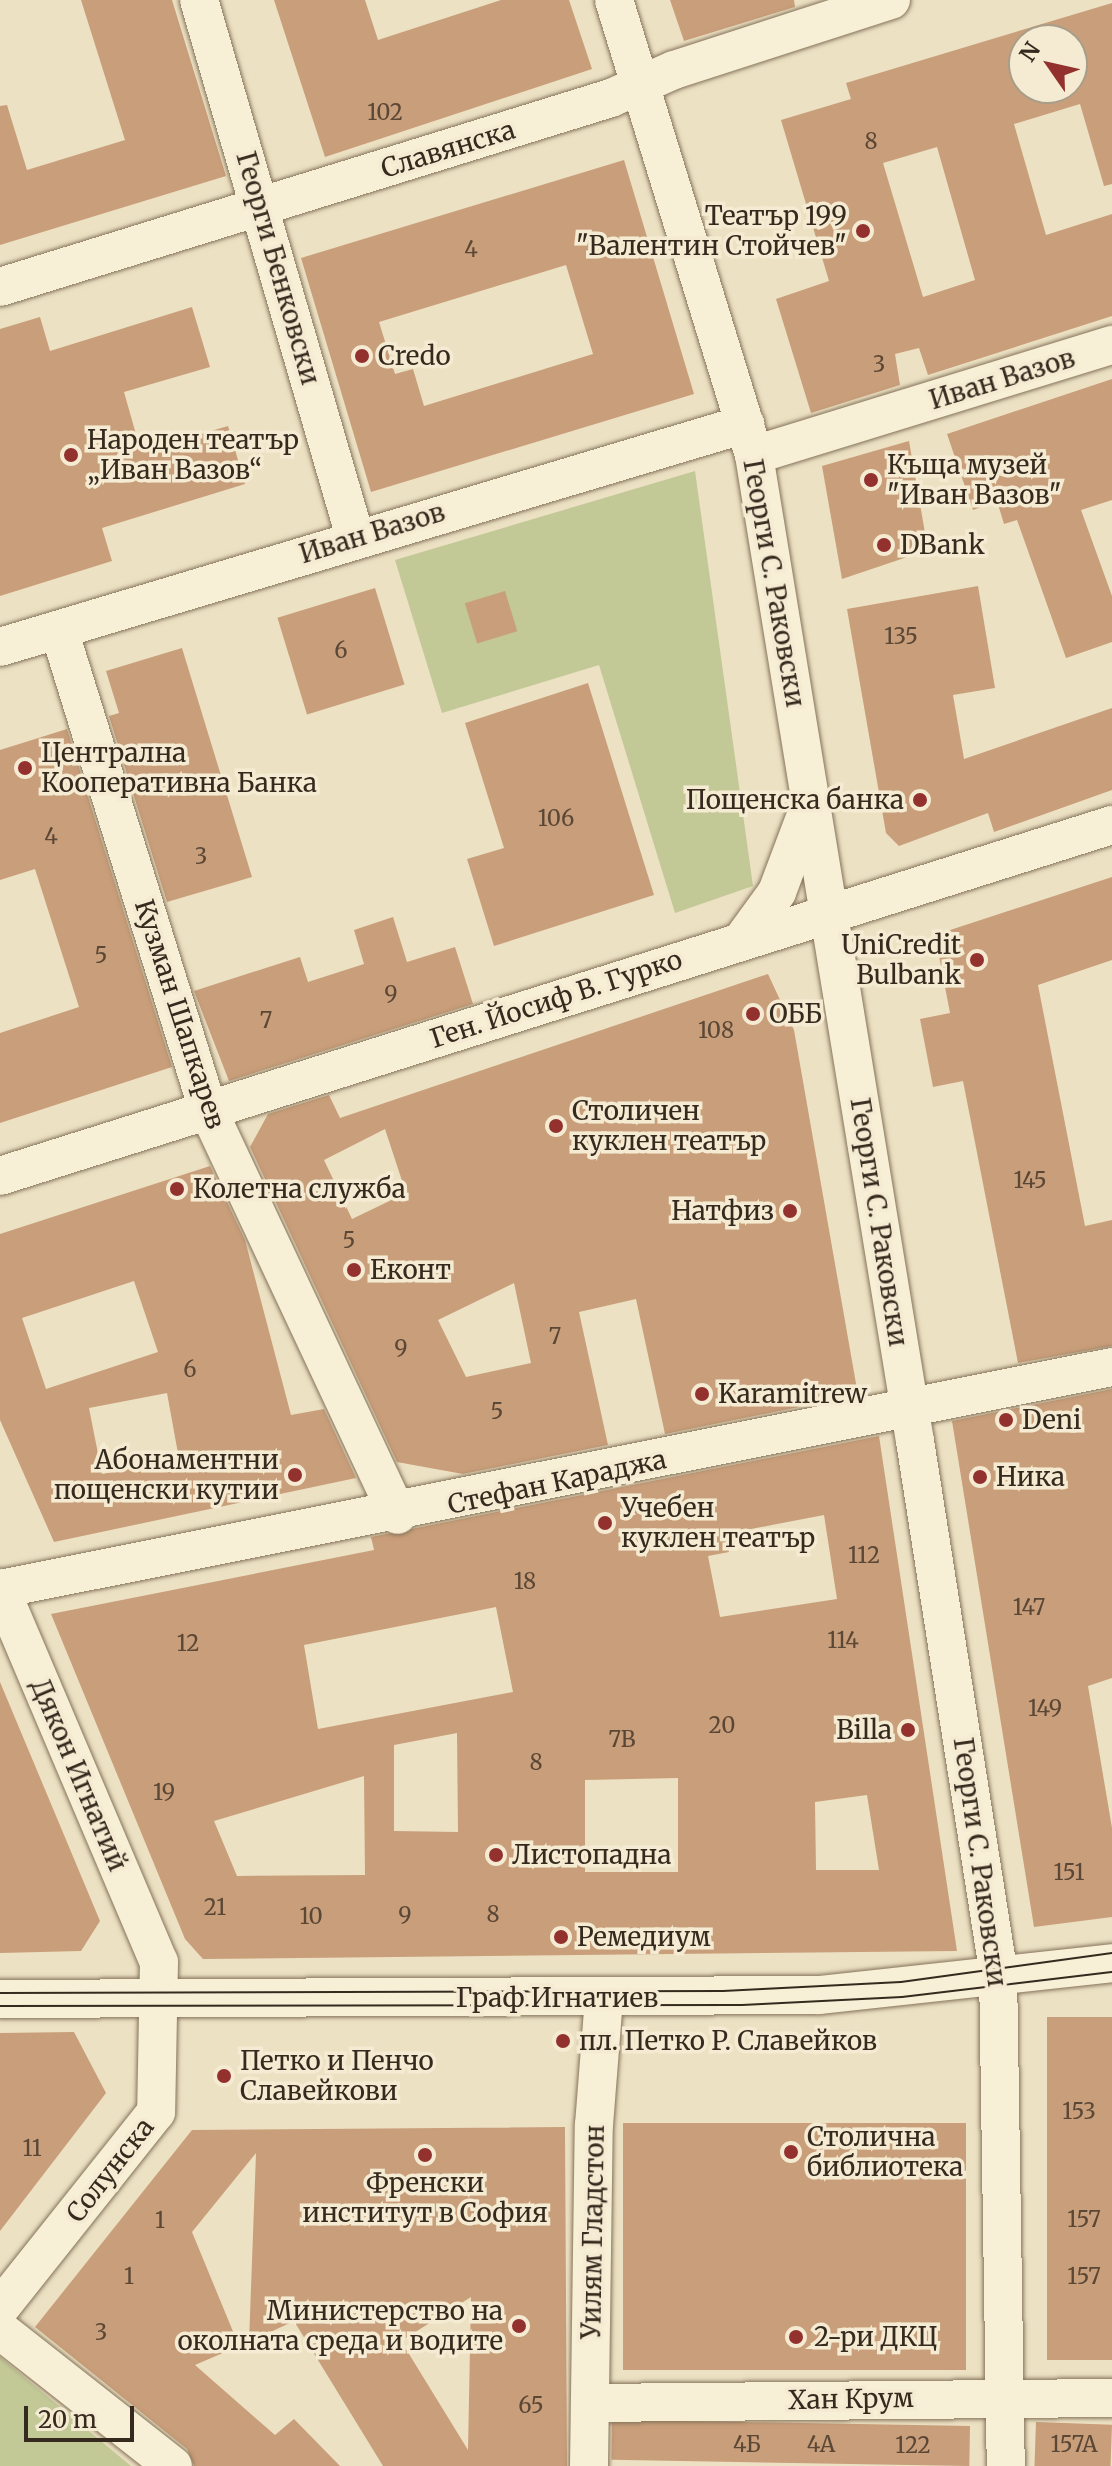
<!DOCTYPE html>
<meta charset="utf-8">
<style>
body{margin:0}
#map{position:relative;width:1112px;height:2466px;overflow:hidden;background:#ece1c3;font-family:Merriweather,serif}
div>[style]{position:absolute}
[style*='--x']{left:calc(var(--x)*1px);top:calc(var(--y)*1px);width:calc(var(--w)*1px);rotate:calc(var(--a)*1deg)}
.green>*{inset:0;background:#c2c997}
.building>*{inset:0;background:#c99e7a;transform-origin:0 0}
.roads{filter:drop-shadow(0 0 2px #85735a) drop-shadow(0 0 2px #85735a)}
.minor>*{height:38px;margin:-19px;padding:0 19px;transform-origin:19px;border-radius:19px;background:#f7efd6}
.tram>*{height:2px;margin:-1px;padding:0 1px;transform-origin:1px;border-radius:1px;background:#362a1e}
.dots>*{width:22px;height:22px;translate:-50% -50%;box-sizing:border-box;border:4px solid #f4ebd2;border-radius:50%}
span{translate:-50% -50%;white-space:nowrap;text-align:center;line-height:1.15;-webkit-text-stroke:7px #f4ebd2;paint-order:stroke}
.number-label{font-size:22px;color:#5b4735}
.number-label span{-webkit-text-stroke-width:0}
.street-label{font-size:26px;color:#362a1e}
.poi-label{font-size:26px;color:#362a1e}
.right{translate:-100% -50%;text-align:right}
.left{translate:0 -50%;text-align:left}
.north{position:absolute;left:1008px;top:24px;width:80px;height:80px;box-sizing:border-box;background:#f4ebd2;border:2px solid #a89e8a;border-radius:50%;rotate:304deg;font-size:22px;font-weight:700;line-height:32px;text-align:center;color:#362a1e}
.north::after{content:'';display:block;margin:auto;width:28px;height:36px;background:#92312d;clip-path:polygon(50% 0,100% 100%,50% 72%,0 100%)}
.scale{position:absolute;left:24px;top:2406px;width:110px;height:36px;box-sizing:border-box;border:4px solid #362a1e;border-top:0;padding-left:10px;font-size:24px;line-height:28px;white-space:nowrap;color:#362a1e;-webkit-text-stroke:6px #f4ebd2;paint-order:stroke}
</style>
<div id="map">
<div class="green">
<div style="clip-path:polygon(695px 471px,753px 886px,675px 913px,599px 665px,442px 713px,395px 560px)"></div>
<div style="clip-path:polygon(0 2357px,131px 2466px,0 2466px)"></div>
</div>
<div class="building">
<div style="clip-path:polygon(81px 0,172px 0,226px 176px,0 245px,0 106px,7px 105px,27px 170px,125px 140px)"></div>
<div style="clip-path:polygon(274px 0,365px 0,378px 40px,501px 0,569px 0,592px 69px,325px 157px)"></div>
<div style="clip-path:polygon(670px 0,794px 0,795px 7px,684px 41px)"></div>
<div style="clip-path:polygon(evenodd,1112px 3px,1112px 184px,1104px 186px,1080px 104px,1014px 124px,1046px 235px,1112px 214px,1112px 316px,928px 375px,919px 348px,895px 354px,900px 385px,811px 413px,776px 299px,829px 281px,781px 120px,851px 99px,846px 83px,1112px 3px,1024px 40px,1072px 40px,1072px 88px,1024px 88px,1024px 40px,1112px 3px,937px 147px,975px 280px,923px 297px,883px 163px,937px 147px)"></div>
<div style="clip-path:polygon(evenodd,624px 160px,694px 394px,371px 492px,301px 258px,624px 160px,566px 265px,593px 354px,424px 406px,413px 369px,395px 374px,379px 322px,566px 265px)"></div>
<div style="clip-path:polygon(192px 307px,210px 367px,124px 392px,141px 452px,228px 426px,245px 484px,102px 528px,112px 561px,0 596px,0 329px,40px 317px,50px 351px)"></div>
<div style="clip-path:polygon(1112px 379px,1112px 500px,1081px 510px,1112px 596px,1112px 642px,1066px 658px,1017px 520px,1004px 524px,997px 501px,973px 510px,947px 434px)"></div>
<div style="clip-path:polygon(909px 441px,928px 550px,842px 579px,822px 466px)"></div>
<div style="clip-path:polygon(978px 586px,995px 688px,953px 695px,964px 759px,1112px 708px,1112px 790px,994px 832px,988px 813px,899px 846px,886px 833px,847px 609px)"></div>
<div style="left:375px;top:588px;width:101px;height:102px;rotate:73deg"></div>
<div style="left:505px;top:591px;width:42px;height:42px;rotate:73deg"></div>
<div style="clip-path:polygon(182px 648px,252px 877px,167px 902px,109px 716px,119px 713px,106px 671px)"></div>
<div style="clip-path:polygon(588px 683px,654px 895px,494px 946px,467px 859px,504px 848px,465px 723px)"></div>
<div style="clip-path:polygon(67px 729px,172px 1067px,0 1123px,0 1033px,79px 1007px,35px 869px,0 880px,0 750px)"></div>
<div style="clip-path:polygon(1112px 877px,1112px 960px,1038px 985px,1085px 1226px,1112px 1220px,1112px 1346px,1018px 1363px,963px 1081px,933px 1087px,920px 1019px,950px 1013px,935px 935px)"></div>
<div style="clip-path:polygon(393px 917px,407px 962px,455px 947px,473px 1004px,229px 1081px,194px 991px,300px 957px,308px 982px,364px 964px,354px 930px)"></div>
<div style="clip-path:polygon(evenodd,768px 974px,794px 1030px,858px 1395px,665px 1434px,636px 1299px,579px 1312px,608px 1445px,463px 1474px,397px 1462px,250px 1147px,268px 1114px,329px 1095px,340px 1118px,768px 974px,385px 1129px,406px 1193px,352px 1219px,324px 1160px,385px 1129px,768px 974px,514px 1283px,531px 1363px,466px 1377px,438px 1320px,514px 1283px)"></div>
<div style="clip-path:polygon(evenodd,210px 1166px,245px 1240px,291px 1415px,324px 1409px,356px 1478px,54px 1542px,0 1420px,0 1234px,210px 1166px,134px 1281px,158px 1352px,46px 1389px,22px 1318px,134px 1281px,210px 1166px,167px 1393px,179px 1459px,102px 1474px,89px 1408px,167px 1393px)"></div>
<div style="clip-path:polygon(1112px 1389px,1112px 1678px,1088px 1686px,1112px 1828px,1112px 1917px,1034px 1927px,952px 1421px)"></div>
<div style="clip-path:polygon(evenodd,879px 1436px,957px 1951px,203px 1959px,185px 1939px,51px 1614px,374px 1550px,371px 1537px,879px 1436px,824px 1515px,837px 1599px,720px 1617px,708px 1556px,729px 1552px,725px 1534px,824px 1515px,879px 1436px,496px 1607px,513px 1692px,318px 1729px,304px 1645px,496px 1607px,879px 1436px,457px 1733px,458px 1832px,394px 1831px,394px 1745px,457px 1733px,879px 1436px,364px 1776px,365px 1875px,237px 1876px,214px 1821px,364px 1776px,879px 1436px,678px 1778px,678px 1872px,585px 1872px,585px 1780px,678px 1778px,879px 1436px,867px 1795px,879px 1870px,816px 1870px,815px 1802px,867px 1795px)"></div>
<div style="clip-path:polygon(0 1682px,100px 1921px,81px 1951px,0 1953px)"></div>
<div style="left:1112px;top:2017px;width:343px;height:65px;rotate:90deg"></div>
<div style="clip-path:polygon(74px 2032px,106px 2093px,0 2231px,0 2033px)"></div>
<div style="left:623px;top:2123px;width:343px;height:247px"></div>
<div style="clip-path:polygon(evenodd,565px 2127px,567px 2466px,383px 2466px,294px 2321px,249px 2342px,256px 2153px,192px 2232px,239px 2346px,195px 2365px,275px 2435px,294px 2419px,340px 2466px,194px 2466px,187px 2449px,35px 2327px,192px 2130px,565px 2127px,471px 2297px,468px 2450px,401px 2341px,471px 2297px)"></div>
<div style="left:1036px;top:2422px;width:76px;height:44px;rotate:2deg"></div>
<div style="left:970px;top:2426px;width:40px;height:358px;rotate:91deg"></div>
</div>
<div class="roads">
<div class="minor">
<div style="--x:199;--y:0;--w:559;--a:73.8"></div>
<div style="--x:614;--y:0;--w:476;--a:72.9"></div>
<div style="--x:754;--y:455;--w:999;--a:80.73"></div>
<div style="--x:915;--y:1441;--w:535;--a:81.08"></div>
<div style="--x:998;--y:1970;--w:496;--a:89.1"></div>
<div style="--x:0;--y:287;--w:640;--a:-17.19"></div>
<div style="--x:611;--y:98;--w:69;--a:-24"></div>
<div style="--x:674;--y:70;--w:228;--a:-17.9"></div>
<div style="--x:754;--y:455;--w:375;--a:-17.1"></div>
<div style="--x:59;--y:630;--w:503;--a:72.75"></div>
<div style="--x:208;--y:1110;--w:447;--a:64.9"></div>
<div style="--x:0;--y:647;--w:778;--a:-16.66"></div>
<div style="--x:743;--y:939;--w:58;--a:-54.1"></div>
<div style="--x:777;--y:892;--w:91;--a:-69.4"></div>
<div style="--x:0;--y:1176;--w:1166;--a:-17.52"></div>
<div style="--x:0;--y:1588;--w:406;--a:67"></div>
<div style="--x:159;--y:1962;--w:150;--a:91.1"></div>
<div style="--x:156;--y:2112;--w:251;--a:128.5"></div>
<div style="--x:0;--y:1589;--w:1134;--a:-11.29"></div>
<div style="--x:0;--y:1999;--w:819;--a:-0.28"></div>
<div style="--x:819;--y:1995;--w:295;--a:-6.2"></div>
<div style="--x:0;--y:2330;--w:220;--a:38.2"></div>
<div style="--x:590;--y:2403;--w:522;--a:-0.55"></div>
<div style="--x:589;--y:2466;--w:341;--a:-89.2"></div>
<div style="--x:594;--y:2125;--w:127;--a:-85.5"></div>
</div>
</div>
<div class="tram">
<div style="--x:0;--y:1993;--w:723;--a:-0.16"></div>
<div style="--x:723;--y:1991;--w:178;--a:-2.9"></div>
<div style="--x:901;--y:1982;--w:213;--a:-7.8"></div>
<div style="--x:0;--y:2006;--w:742;--a:-0.08"></div>
<div style="--x:742;--y:2005;--w:160;--a:-2.9"></div>
<div style="--x:902;--y:1997;--w:211;--a:-6.8"></div>
</div>
<div class="dots">
<div style="left:863px;top:231px;background:#92312d"></div>
<div style="left:362px;top:356px;background:#92312d"></div>
<div style="left:71px;top:455px;background:#92312d"></div>
<div style="left:871px;top:480px;background:#92312d"></div>
<div style="left:884px;top:545px;background:#92312d"></div>
<div style="left:25px;top:768px;background:#92312d"></div>
<div style="left:920px;top:800px;background:#92312d"></div>
<div style="left:977px;top:960px;background:#92312d"></div>
<div style="left:753px;top:1014px;background:#92312d"></div>
<div style="left:556px;top:1126px;background:#92312d"></div>
<div style="left:177px;top:1189px;background:#92312d"></div>
<div style="left:790px;top:1211px;background:#92312d"></div>
<div style="left:354px;top:1270px;background:#92312d"></div>
<div style="left:702px;top:1394px;background:#92312d"></div>
<div style="left:1006px;top:1420px;background:#92312d"></div>
<div style="left:295px;top:1475px;background:#92312d"></div>
<div style="left:980px;top:1477px;background:#92312d"></div>
<div style="left:605px;top:1523px;background:#92312d"></div>
<div style="left:908px;top:1730px;background:#92312d"></div>
<div style="left:496px;top:1855px;background:#92312d"></div>
<div style="left:561px;top:1937px;background:#92312d"></div>
<div style="left:563px;top:2041px;background:#92312d"></div>
<div style="left:224px;top:2076px;background:#92312d"></div>
<div style="left:791px;top:2152px;background:#92312d"></div>
<div style="left:425px;top:2155px;background:#92312d"></div>
<div style="left:519px;top:2326px;background:#92312d"></div>
<div style="left:796px;top:2337px;background:#92312d"></div>
</div>
<div class="number-label">
<span style="left:385px;top:113px">102</span>
<span style="left:871px;top:142px">8</span>
<span style="left:471px;top:250px">4</span>
<span style="left:879px;top:365px">3</span>
<span style="left:901px;top:637px">135</span>
<span style="left:341px;top:651px">6</span>
<span style="left:556px;top:819px">106</span>
<span style="left:51px;top:837px">4</span>
<span style="left:201px;top:857px">3</span>
<span style="left:101px;top:956px">5</span>
<span style="left:391px;top:995px">9</span>
<span style="left:266px;top:1021px">7</span>
<span style="left:716px;top:1031px">108</span>
<span style="left:1030px;top:1181px">145</span>
<span style="left:349px;top:1241px">5</span>
<span style="left:555px;top:1337px">7</span>
<span style="left:401px;top:1349px">9</span>
<span style="left:190px;top:1370px">6</span>
<span style="left:497px;top:1412px">5</span>
<span style="left:864px;top:1556px">112</span>
<span style="left:525px;top:1582px">18</span>
<span style="left:1029px;top:1608px">147</span>
<span style="left:843px;top:1641px">114</span>
<span style="left:188px;top:1644px">12</span>
<span style="left:1045px;top:1709px">149</span>
<span style="left:722px;top:1726px">20</span>
<span style="left:622px;top:1740px">7В</span>
<span style="left:536px;top:1763px">8</span>
<span style="left:164px;top:1793px">19</span>
<span style="left:1069px;top:1873px">151</span>
<span style="left:215px;top:1908px">21</span>
<span style="left:493px;top:1915px">8</span>
<span style="left:405px;top:1916px">9</span>
<span style="left:311px;top:1917px">10</span>
<span style="left:1079px;top:2112px">153</span>
<span style="left:32px;top:2149px">11</span>
<span style="left:1084px;top:2220px">157</span>
<span style="left:160px;top:2221px">1</span>
<span style="left:129px;top:2277px">1</span>
<span style="left:1084px;top:2277px">157</span>
<span style="left:101px;top:2333px">3</span>
<span style="left:531px;top:2406px">65</span>
<span style="left:747px;top:2445px">4Б</span>
<span style="left:821px;top:2445px">4А</span>
<span style="left:1074px;top:2445px">157А</span>
<span style="left:913px;top:2446px">122</span>
</div>
<div class="street-label">
<span style="left:448px;top:149px;rotate:-17deg">Славянска</span>
<span style="left:278px;top:268px;rotate:74deg">Георги Бенковски</span>
<span style="left:1002px;top:379px;rotate:-17deg">Иван Вазов</span>
<span style="left:372px;top:533px;rotate:-17deg">Иван Вазов</span>
<span style="left:774px;top:583px;rotate:80deg">Георги С. Раковски</span>
<span style="left:556px;top:999px;rotate:-18deg">Ген. Йосиф В. Гурко</span>
<span style="left:180px;top:1014px;rotate:72deg">Кузман Шапкарев</span>
<span style="left:879px;top:1222px;rotate:81deg">Георги С. Раковски</span>
<span style="left:557px;top:1482px;rotate:-12deg">Стефан Караджа</span>
<span style="left:79px;top:1775px;rotate:67deg">Дякон Игнатий</span>
<span style="left:980px;top:1862px;rotate:82deg">Георги С. Раковски</span>
<span style="left:557px;top:1998px">Граф Игнатиев</span>
<span style="left:110px;top:2170px;rotate:-52deg">Солунска</span>
<span style="left:593px;top:2232px;rotate:-89deg">Уилям Гладстон</span>
<span style="left:851px;top:2399px;rotate:-1deg">Хан Крум</span>
</div>
<div class="poi-label">
<span class="right" style="left:847px;top:231px">Театър 199<br>"Валентин Стойчев"</span>
<span class="left" style="left:378px;top:356px">Credo</span>
<span class="left" style="left:87px;top:455px">Народен театър<br>„Иван Вазов“</span>
<span class="left" style="left:887px;top:480px">Къща музей<br>"Иван Вазов"</span>
<span class="left" style="left:900px;top:545px">DBank</span>
<span class="left" style="left:41px;top:768px">Централна<br>Кооперативна Банка</span>
<span class="right" style="left:904px;top:800px">Пощенска банка</span>
<span class="right" style="left:961px;top:960px">UniCredit<br>Bulbank</span>
<span class="left" style="left:769px;top:1014px">ОББ</span>
<span class="left" style="left:572px;top:1126px">Столичен<br>куклен театър</span>
<span class="left" style="left:193px;top:1189px">Колетна служба</span>
<span class="right" style="left:774px;top:1211px">Натфиз</span>
<span class="left" style="left:370px;top:1270px">Еконт</span>
<span class="left" style="left:718px;top:1394px">Karamitrew</span>
<span class="left" style="left:1022px;top:1420px">Deni</span>
<span class="right" style="left:279px;top:1475px">Абонаментни<br>пощенски кутии</span>
<span class="left" style="left:996px;top:1477px">Ника</span>
<span class="left" style="left:621px;top:1523px">Учебен<br>куклен театър</span>
<span class="right" style="left:892px;top:1730px">Billa</span>
<span class="left" style="left:512px;top:1855px">Листопадна</span>
<span class="left" style="left:577px;top:1937px">Ремедиум</span>
<span class="left" style="left:579px;top:2041px">пл. Петко Р. Славейков</span>
<span class="left" style="left:240px;top:2076px">Петко и Пенчо<br>Славейкови</span>
<span class="left" style="left:807px;top:2152px">Столична<br>библиотека</span>
<span style="left:425px;top:2198px">Френски<br>институт в София</span>
<span class="right" style="left:503px;top:2326px">Министерство на<br>околната среда и водите</span>
<span class="left" style="left:814px;top:2337px">2-ри ДКЦ</span>
</div>
<div class="north">N</div>
<div class="scale">20 m</div>
</div>
